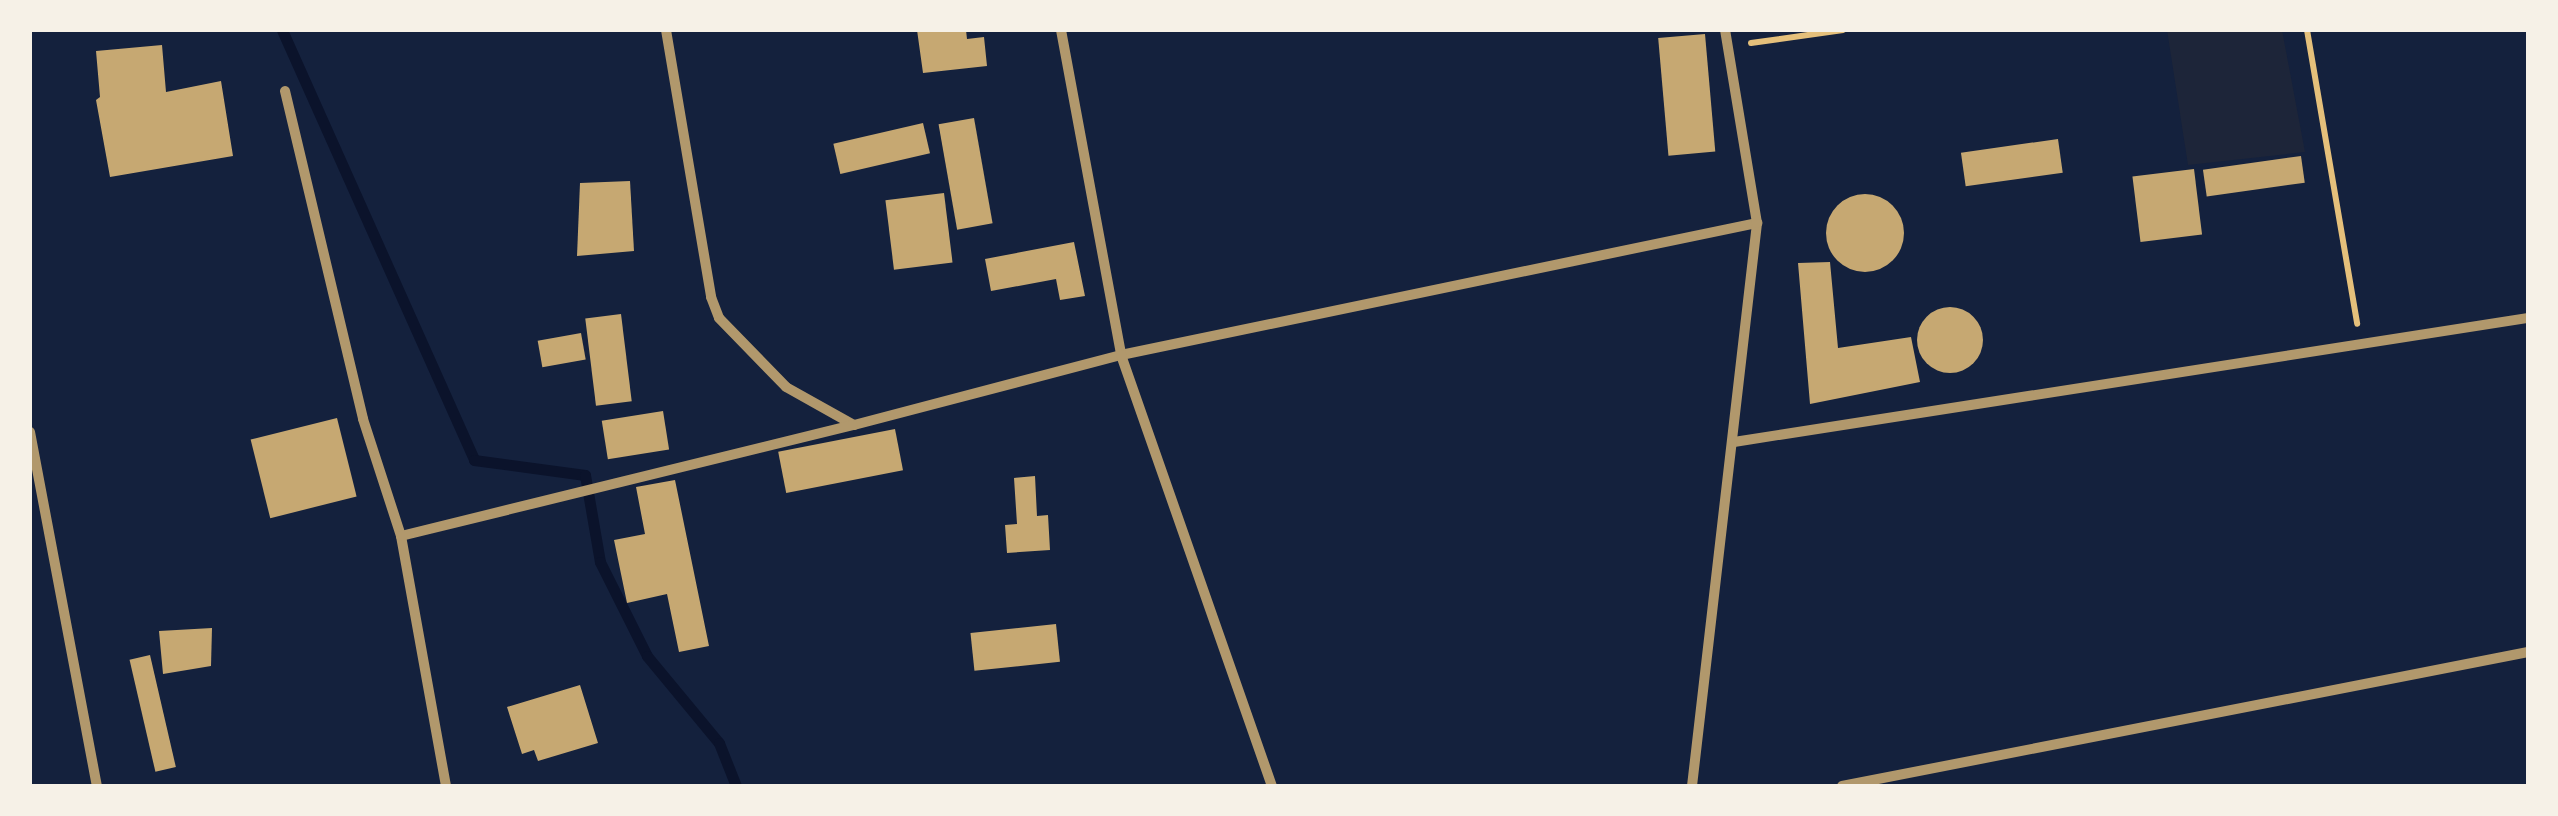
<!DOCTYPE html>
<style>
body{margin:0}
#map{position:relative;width:2558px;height:816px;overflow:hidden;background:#14213d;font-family:"Golos Text",sans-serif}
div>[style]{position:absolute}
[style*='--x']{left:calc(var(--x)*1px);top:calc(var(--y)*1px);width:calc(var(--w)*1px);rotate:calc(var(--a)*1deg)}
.green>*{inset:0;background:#1d2539}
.stream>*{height:11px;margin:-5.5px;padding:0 5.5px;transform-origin:5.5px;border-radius:5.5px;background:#0b132b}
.building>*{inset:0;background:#c6a872;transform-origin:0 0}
.round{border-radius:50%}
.path>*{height:6px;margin:-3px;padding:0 3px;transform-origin:3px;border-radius:3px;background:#e5c07b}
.minor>*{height:10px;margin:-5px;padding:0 5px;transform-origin:5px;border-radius:5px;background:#b1986c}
span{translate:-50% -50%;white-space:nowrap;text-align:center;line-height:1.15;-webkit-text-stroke:8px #f6f1e7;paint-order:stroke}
.frame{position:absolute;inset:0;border:32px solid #f6f1e7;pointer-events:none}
</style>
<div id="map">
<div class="green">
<div style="clip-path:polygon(2167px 30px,2282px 30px,2305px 152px,2188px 165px)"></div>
</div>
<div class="stream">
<div style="--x:282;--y:30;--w:471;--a:65.9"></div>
<div style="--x:474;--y:460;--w:112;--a:7.7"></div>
<div style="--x:585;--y:475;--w:88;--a:80.2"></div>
<div style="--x:600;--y:562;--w:105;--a:63.4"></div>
<div style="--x:647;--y:656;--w:113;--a:50.4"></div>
<div style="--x:719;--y:743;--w:46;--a:68.4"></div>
</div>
<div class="building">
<div style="clip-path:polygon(917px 30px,966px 30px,967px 39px,984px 37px,987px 66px,923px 73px)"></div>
<div style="left:1705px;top:34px;width:118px;height:47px;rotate:85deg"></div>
<div style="clip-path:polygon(162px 45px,166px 92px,221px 81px,233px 156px,110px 177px,96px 100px,100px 97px,96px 51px)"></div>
<div style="left:974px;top:118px;width:107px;height:36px;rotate:80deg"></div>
<div style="left:923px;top:123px;width:31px;height:92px;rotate:77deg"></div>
<div style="left:2058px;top:139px;width:34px;height:98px;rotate:82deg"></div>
<div style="left:2301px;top:156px;width:27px;height:99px;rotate:82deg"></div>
<div style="left:2194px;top:169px;width:66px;height:62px;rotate:83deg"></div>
<div style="clip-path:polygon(630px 181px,634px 251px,577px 256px,580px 183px)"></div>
<div style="left:944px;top:193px;width:70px;height:59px;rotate:83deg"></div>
<div class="round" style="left:1826px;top:194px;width:78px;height:78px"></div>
<div style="clip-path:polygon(1074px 242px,1085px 296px,1060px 300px,1056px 279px,991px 291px,985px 259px)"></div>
<div style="clip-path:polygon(1830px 262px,1838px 348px,1911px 337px,1920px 382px,1810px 404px,1798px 263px)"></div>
<div class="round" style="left:1917px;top:307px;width:66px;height:66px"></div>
<div style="left:621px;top:314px;width:88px;height:36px;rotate:83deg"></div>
<div style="left:581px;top:333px;width:27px;height:44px;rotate:80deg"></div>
<div style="left:663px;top:411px;width:39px;height:62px;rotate:81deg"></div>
<div style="left:337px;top:418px;width:81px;height:89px;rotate:76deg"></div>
<div style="left:895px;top:429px;width:42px;height:119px;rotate:79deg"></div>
<div style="clip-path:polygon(1035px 476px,1037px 516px,1048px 515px,1050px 550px,1007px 553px,1005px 525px,1017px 524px,1014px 478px)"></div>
<div style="clip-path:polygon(675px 480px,709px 646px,679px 652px,667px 594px,627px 603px,614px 540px,645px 534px,636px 487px)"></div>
<div style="left:1056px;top:624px;width:38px;height:86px;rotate:84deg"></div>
<div style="clip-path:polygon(212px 628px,211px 666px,163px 674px,159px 631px)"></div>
<div style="left:150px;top:655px;width:115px;height:21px;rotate:77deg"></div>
<div style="clip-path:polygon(580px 685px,598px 743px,538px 761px,534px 750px,522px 754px,507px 707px)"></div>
</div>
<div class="path">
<div style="--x:2307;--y:30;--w:298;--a:80.3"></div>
<div style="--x:1751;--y:43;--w:93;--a:-8"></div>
</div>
<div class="minor">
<div style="--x:666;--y:30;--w:271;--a:80.4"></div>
<div style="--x:711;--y:297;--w:22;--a:69"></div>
<div style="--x:719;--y:318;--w:96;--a:45.8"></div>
<div style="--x:786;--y:387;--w:78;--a:29.2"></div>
<div style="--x:854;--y:425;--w:276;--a:-14.7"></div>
<div style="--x:1121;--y:355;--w:650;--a:-11.73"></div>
<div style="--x:1061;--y:30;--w:330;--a:79.5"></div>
<div style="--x:1121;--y:355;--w:457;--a:70.7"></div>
<div style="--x:285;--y:91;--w:337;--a:76.6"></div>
<div style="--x:363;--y:419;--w:123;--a:72"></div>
<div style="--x:401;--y:536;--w:254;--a:79.8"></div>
<div style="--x:30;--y:432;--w:360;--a:79.3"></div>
<div style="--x:1734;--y:442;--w:804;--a:-8.88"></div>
<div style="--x:401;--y:536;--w:465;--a:-13.8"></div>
<div style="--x:1692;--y:786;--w:567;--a:-83.41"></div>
<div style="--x:1757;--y:223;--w:196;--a:-99.4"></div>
<div style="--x:1842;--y:786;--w:699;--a:-11.05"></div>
</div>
<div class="frame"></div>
</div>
